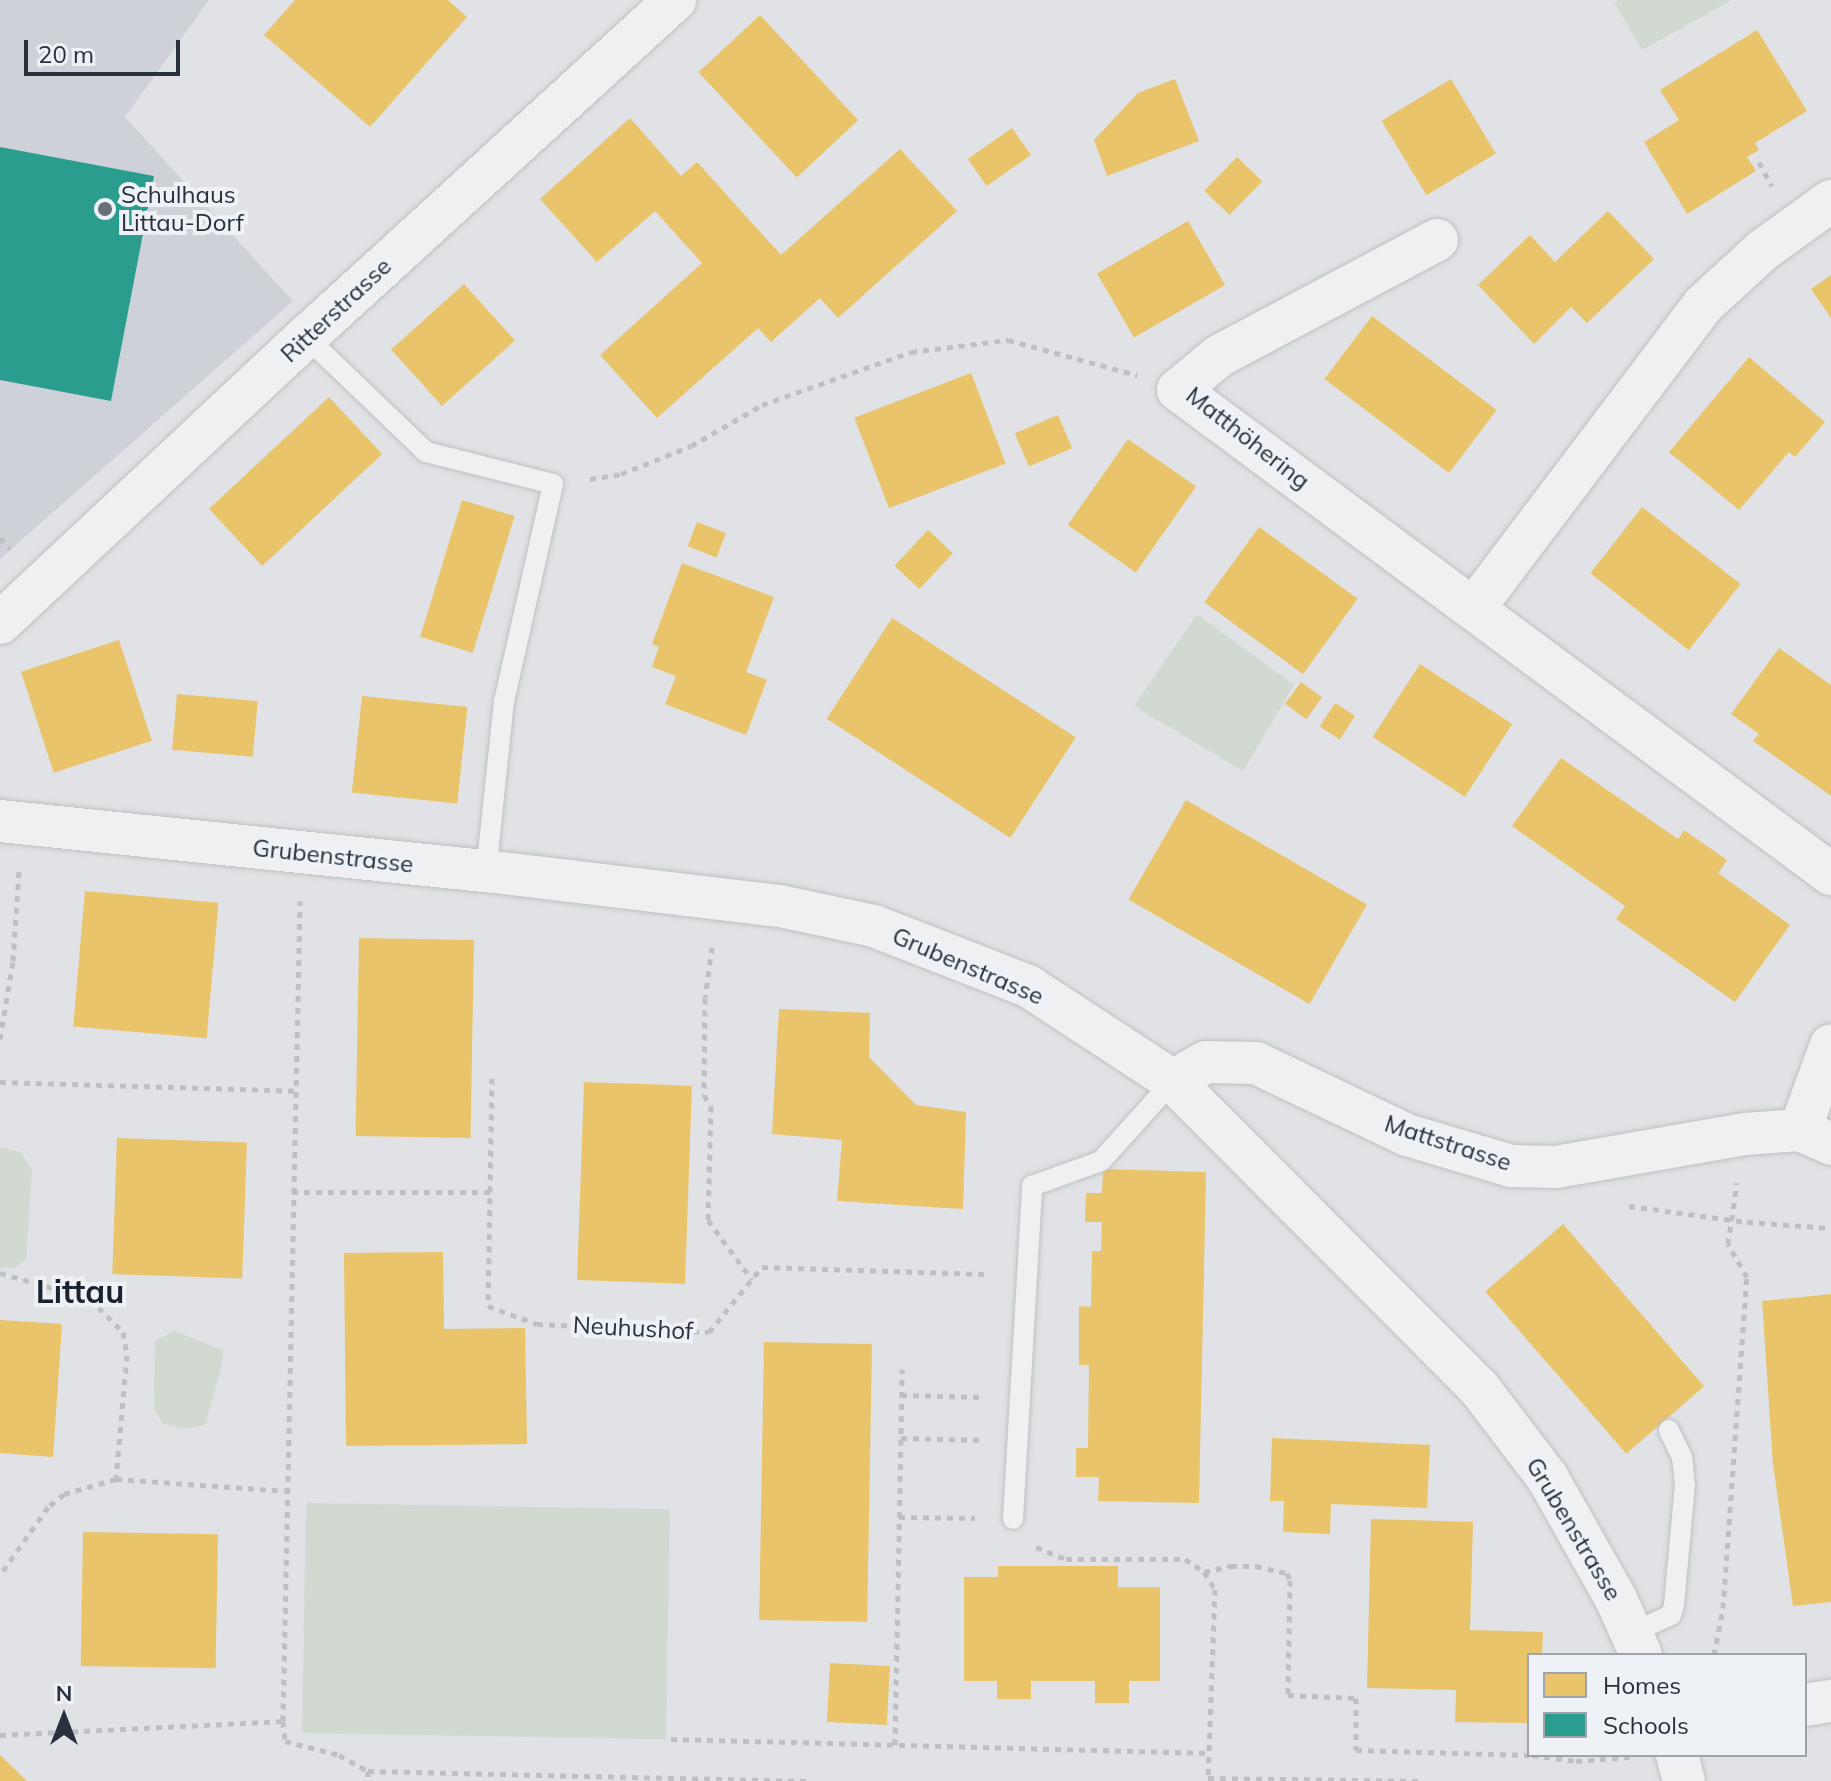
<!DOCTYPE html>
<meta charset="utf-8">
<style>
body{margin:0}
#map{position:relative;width:1831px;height:1781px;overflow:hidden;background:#e0e2e5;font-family:Mulish,sans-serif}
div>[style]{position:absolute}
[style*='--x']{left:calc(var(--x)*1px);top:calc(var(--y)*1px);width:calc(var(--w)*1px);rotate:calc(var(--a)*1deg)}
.built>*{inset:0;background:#ced2d8}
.green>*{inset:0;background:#d1d9d1;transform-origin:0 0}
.homes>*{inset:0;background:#e9c46a;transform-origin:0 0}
.schools>*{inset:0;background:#2a9d8f}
.path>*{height:5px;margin-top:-2.5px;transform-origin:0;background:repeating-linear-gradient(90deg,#bec1c4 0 6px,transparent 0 12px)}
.roads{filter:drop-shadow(0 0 2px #bec0c3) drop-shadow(0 0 2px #bec0c3)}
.service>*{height:20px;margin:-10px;padding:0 10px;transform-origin:10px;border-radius:10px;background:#f0f0f2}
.minor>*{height:42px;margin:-21px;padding:0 21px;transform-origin:21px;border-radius:21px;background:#f0f0f2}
.dots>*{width:22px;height:22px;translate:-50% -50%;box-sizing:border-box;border:4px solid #eef1f5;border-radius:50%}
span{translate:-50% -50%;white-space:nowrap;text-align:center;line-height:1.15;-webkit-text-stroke:8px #eef1f5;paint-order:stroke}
.poi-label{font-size:24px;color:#28313d}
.left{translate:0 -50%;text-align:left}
.street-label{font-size:24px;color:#28313d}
.district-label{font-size:32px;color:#1a222e;font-weight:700}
.legend{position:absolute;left:1527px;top:1653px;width:280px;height:104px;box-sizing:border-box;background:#eef1f5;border:2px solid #9fa4ab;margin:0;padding:10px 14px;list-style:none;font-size:24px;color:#28313d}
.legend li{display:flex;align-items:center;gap:16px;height:40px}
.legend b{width:40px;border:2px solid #9fa4ab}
.north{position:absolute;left:24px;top:1677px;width:80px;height:80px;-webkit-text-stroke:6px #eef1f5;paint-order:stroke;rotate:0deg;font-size:22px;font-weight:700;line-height:32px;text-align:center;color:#28313d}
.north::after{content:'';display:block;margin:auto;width:28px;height:36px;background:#28313d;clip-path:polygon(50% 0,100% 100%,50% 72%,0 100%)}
.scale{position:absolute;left:24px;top:40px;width:156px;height:36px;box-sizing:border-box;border:4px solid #28313d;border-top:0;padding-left:10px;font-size:24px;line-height:28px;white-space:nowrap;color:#28313d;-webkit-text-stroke:6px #eef1f5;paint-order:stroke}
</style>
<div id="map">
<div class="built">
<div style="clip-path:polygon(0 0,209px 0,125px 117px,293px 301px,0 559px)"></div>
</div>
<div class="green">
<div style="clip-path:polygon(1618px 0,1732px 0,1642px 50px,1615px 4px)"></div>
<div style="clip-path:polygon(1197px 614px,1294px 685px,1243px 771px,1134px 706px)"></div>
<div style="clip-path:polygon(0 1147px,21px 1152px,32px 1171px,26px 1260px,14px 1268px,0 1267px)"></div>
<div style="clip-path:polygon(174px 1331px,223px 1350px,223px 1361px,205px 1425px,183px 1429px,163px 1423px,154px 1409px,155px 1341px)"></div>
<div style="left:306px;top:1503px;width:364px;height:230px;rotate:1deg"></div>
</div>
<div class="homes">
<div style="clip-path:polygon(295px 0,448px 0,467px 17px,370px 127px,264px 35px)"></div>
<div style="left:760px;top:15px;width:144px;height:84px;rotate:47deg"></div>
<div style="clip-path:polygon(1757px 30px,1807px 111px,1755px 143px,1759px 150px,1747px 157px,1756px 171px,1687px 214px,1644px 142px,1679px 120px,1660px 90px)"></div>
<div style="clip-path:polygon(1175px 79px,1199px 141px,1107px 176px,1094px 140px,1138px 93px)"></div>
<div style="left:1451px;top:79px;width:87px;height:81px;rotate:59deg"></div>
<div style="clip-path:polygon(630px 118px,681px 176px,697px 162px,781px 255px,900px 149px,957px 211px,838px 318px,820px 298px,771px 342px,758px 328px,657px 418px,600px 355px,702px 263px,655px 211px,597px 262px,540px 199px)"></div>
<div style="left:1012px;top:128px;width:33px;height:54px;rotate:55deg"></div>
<div style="left:1237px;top:157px;width:35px;height:47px;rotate:44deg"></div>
<div style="clip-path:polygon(1608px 211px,1654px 259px,1587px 323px,1571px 307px,1534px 344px,1478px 285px,1530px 235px,1555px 262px)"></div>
<div style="left:1188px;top:221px;width:74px;height:105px;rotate:60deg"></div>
<div style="clip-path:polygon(1831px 275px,1831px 318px,1811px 289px)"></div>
<div style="left:464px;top:284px;width:76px;height:98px;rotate:48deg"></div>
<div style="left:1372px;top:316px;width:156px;height:79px;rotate:37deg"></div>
<div style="clip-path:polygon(1749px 357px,1825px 422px,1795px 457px,1789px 452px,1739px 510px,1669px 452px)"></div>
<div style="left:971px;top:373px;width:97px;height:125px;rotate:69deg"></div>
<div style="left:329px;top:397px;width:78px;height:164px;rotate:47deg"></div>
<div style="left:1058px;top:415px;width:36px;height:47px;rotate:67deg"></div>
<div style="left:1128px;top:439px;width:83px;height:105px;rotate:35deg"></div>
<div style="left:462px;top:500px;width:55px;height:143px;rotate:17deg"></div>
<div style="left:1642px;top:507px;width:125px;height:84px;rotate:38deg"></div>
<div style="left:697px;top:522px;width:31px;height:26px;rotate:21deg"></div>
<div style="left:1259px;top:527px;width:122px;height:93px;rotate:36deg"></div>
<div style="left:928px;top:530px;width:34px;height:49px;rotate:43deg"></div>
<div style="clip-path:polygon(682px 563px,774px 597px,746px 672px,767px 680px,746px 735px,665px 704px,676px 676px,652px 667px,659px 647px,652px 644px)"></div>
<div style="left:892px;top:618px;width:219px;height:120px;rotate:33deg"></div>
<div style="left:119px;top:640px;width:106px;height:103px;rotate:72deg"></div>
<div style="clip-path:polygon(1779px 648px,1831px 685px,1831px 796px,1753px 741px,1759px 734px,1731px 714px)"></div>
<div style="left:1420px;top:664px;width:110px;height:87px;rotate:33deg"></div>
<div style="left:1301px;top:682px;width:26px;height:27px;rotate:36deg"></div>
<div style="left:177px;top:694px;width:81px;height:56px;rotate:5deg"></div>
<div style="left:362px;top:696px;width:106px;height:97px;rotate:6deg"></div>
<div style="left:1335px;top:703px;width:24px;height:28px;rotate:33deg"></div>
<div style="clip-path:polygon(1561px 758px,1678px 839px,1684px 830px,1727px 860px,1718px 873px,1790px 925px,1735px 1002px,1616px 919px,1625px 906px,1512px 826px)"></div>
<div style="left:1186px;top:800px;width:209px;height:115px;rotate:30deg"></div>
<div style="left:85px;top:891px;width:134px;height:136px;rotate:5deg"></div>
<div style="left:359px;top:938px;width:115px;height:198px;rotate:1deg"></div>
<div style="clip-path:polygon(779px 1009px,870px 1013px,869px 1057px,916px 1105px,966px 1112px,963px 1209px,837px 1201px,842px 1140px,772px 1134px)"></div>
<div style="left:584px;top:1082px;width:108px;height:198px;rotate:2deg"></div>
<div style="left:117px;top:1138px;width:130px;height:136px;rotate:2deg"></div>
<div style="clip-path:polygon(1103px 1169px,1206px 1172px,1199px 1503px,1098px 1501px,1099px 1477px,1076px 1477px,1076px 1448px,1088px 1448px,1089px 1365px,1079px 1365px,1079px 1306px,1091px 1307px,1092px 1251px,1101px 1251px,1102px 1222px,1085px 1222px,1086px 1193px,1102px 1193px)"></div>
<div style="left:1563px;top:1224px;width:215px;height:103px;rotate:49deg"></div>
<div style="clip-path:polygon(443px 1252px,444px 1329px,525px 1328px,527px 1444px,346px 1446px,344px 1253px)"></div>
<div style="clip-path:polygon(1831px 1294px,1831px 1602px,1793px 1606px,1773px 1464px,1762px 1301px)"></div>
<div style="clip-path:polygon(0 1320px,62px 1324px,53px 1457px,0 1453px)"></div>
<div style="left:764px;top:1342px;width:108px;height:278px;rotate:1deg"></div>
<div style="clip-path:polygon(1272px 1438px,1430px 1445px,1427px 1508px,1331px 1504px,1330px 1534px,1283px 1532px,1284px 1501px,1270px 1501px)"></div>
<div style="clip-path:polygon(1371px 1519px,1473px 1522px,1470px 1630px,1543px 1632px,1542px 1655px,1529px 1655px,1529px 1723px,1455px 1722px,1456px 1690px,1367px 1688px)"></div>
<div style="left:83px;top:1532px;width:135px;height:134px;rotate:1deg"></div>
<div style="clip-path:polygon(998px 1566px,1118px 1566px,1118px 1587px,1160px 1587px,1160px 1681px,1129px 1681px,1129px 1703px,1095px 1703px,1095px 1681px,1031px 1681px,1031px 1699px,997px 1699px,997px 1681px,964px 1681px,964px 1577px,998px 1577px)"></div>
<div style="left:830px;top:1663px;width:60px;height:59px;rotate:3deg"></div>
<div style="clip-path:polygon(0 1755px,27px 1781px,0 1781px)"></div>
</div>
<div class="schools">
<div style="clip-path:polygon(0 147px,154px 176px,111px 401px,0 380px)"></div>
</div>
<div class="path">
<div style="--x:1759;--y:162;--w:27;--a:62"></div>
<div style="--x:590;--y:479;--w:31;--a:-9"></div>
<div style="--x:621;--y:474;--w:75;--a:-21.8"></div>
<div style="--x:691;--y:446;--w:82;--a:-30"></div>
<div style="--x:762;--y:405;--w:158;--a:-19.6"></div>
<div style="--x:911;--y:352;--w:98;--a:-7.1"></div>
<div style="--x:1008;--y:340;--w:134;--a:15.2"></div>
<div style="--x:0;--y:538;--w:15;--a:48"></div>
<div style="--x:712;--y:947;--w:51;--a:97.8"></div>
<div style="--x:705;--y:998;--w:97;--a:90.6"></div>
<div style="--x:704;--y:1095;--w:13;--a:58"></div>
<div style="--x:711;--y:1106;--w:114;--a:91.5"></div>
<div style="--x:708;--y:1220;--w:74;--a:53.7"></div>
<div style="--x:0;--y:1039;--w:79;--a:-80.5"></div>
<div style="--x:13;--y:961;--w:91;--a:-86.2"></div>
<div style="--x:492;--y:1078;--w:228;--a:91"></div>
<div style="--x:488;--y:1306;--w:52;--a:20.2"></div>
<div style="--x:537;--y:1324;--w:172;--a:2.7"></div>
<div style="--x:709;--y:1332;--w:84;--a:-50.8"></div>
<div style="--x:762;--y:1267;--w:228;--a:1.8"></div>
<div style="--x:0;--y:1082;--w:295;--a:1.7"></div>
<div style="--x:292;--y:1192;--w:198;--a:0"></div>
<div style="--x:1629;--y:1206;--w:119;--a:7.7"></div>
<div style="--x:1747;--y:1222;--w:84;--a:4.1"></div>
<div style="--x:0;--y:1273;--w:94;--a:16.1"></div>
<div style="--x:90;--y:1299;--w:47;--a:45"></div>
<div style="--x:123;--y:1332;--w:23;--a:80"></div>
<div style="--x:127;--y:1355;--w:124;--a:95.1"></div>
<div style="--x:116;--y:1479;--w:54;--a:163.9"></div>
<div style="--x:64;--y:1494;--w:21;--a:141"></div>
<div style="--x:48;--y:1507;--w:83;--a:125.2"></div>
<div style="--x:901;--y:1395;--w:83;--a:1.4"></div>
<div style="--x:901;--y:1438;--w:79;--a:1.5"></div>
<div style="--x:116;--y:1479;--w:170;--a:4"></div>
<div style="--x:899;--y:1517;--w:76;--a:0.8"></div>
<div style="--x:1036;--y:1547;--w:32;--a:22"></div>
<div style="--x:1066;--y:1559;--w:119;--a:0"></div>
<div style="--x:1185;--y:1559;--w:23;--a:34"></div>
<div style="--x:1204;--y:1572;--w:20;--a:57"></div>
<div style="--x:1215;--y:1589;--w:192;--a:92.1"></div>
<div style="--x:1204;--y:1572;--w:28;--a:-13"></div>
<div style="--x:1231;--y:1566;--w:25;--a:0"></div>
<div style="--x:1256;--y:1566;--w:32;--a:13"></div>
<div style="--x:1287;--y:1573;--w:8;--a:67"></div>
<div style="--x:1290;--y:1580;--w:115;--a:91"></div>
<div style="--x:1288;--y:1695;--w:68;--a:2.5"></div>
<div style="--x:1356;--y:1698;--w:52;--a:90"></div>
<div style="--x:1356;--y:1750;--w:173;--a:1.7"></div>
<div style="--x:1714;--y:1655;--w:48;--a:-79.2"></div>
<div style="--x:1723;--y:1608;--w:332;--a:-85.9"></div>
<div style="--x:1747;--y:1277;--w:38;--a:-120"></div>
<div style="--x:1728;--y:1244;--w:62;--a:-81.6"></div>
<div style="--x:283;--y:1721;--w:20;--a:84"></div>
<div style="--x:285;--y:1741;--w:56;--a:14.5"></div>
<div style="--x:339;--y:1755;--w:33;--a:29"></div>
<div style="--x:368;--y:1771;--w:440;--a:1.3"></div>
<div style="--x:0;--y:1735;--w:283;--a:-2.8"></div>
<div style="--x:283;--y:1721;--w:820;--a:-88.81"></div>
<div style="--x:671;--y:1739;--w:538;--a:1.49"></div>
<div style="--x:895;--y:1745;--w:376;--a:-88.9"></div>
<div style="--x:1532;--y:1755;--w:44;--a:7.8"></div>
<div style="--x:1576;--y:1761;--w:54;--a:-4.2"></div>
<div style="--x:368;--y:1771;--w:10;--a:90"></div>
<div style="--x:1208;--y:1778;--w:215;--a:0.8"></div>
</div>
<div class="roads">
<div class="service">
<div style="--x:306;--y:337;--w:166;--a:43.8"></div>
<div style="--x:426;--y:452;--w:131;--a:14.1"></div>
<div style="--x:553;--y:484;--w:222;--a:102.7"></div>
<div style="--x:504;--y:701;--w:171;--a:96"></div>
<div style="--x:1013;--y:1519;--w:334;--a:-86.7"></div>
<div style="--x:1032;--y:1186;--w:73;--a:-19.9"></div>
<div style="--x:1101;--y:1161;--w:108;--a:-48"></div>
<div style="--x:1632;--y:1633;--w:43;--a:-24.8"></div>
<div style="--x:1671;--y:1615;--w:10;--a:-73"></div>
<div style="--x:1674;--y:1605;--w:121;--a:-84.8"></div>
<div style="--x:1685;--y:1485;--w:28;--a:-96"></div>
<div style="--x:1682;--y:1457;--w:30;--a:-116"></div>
</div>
<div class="minor">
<div style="--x:1437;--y:240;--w:247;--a:152"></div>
<div style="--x:1219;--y:356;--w:53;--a:140.3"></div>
<div style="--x:1178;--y:390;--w:813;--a:36.55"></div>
<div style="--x:1474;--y:608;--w:380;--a:-52.9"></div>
<div style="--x:1703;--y:305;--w:81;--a:-42.5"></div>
<div style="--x:1763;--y:250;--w:84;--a:-35.8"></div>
<div style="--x:0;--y:623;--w:419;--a:-43.1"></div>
<div style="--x:306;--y:337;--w:500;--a:-42.4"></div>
<div style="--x:0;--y:821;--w:489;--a:5.9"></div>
<div style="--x:486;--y:871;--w:296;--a:6.8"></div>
<div style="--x:780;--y:906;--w:96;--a:12"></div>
<div style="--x:874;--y:926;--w:165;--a:21.3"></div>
<div style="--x:1028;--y:986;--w:173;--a:33.2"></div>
<div style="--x:1173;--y:1081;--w:433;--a:45.1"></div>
<div style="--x:1479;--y:1388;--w:112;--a:52.6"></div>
<div style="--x:1547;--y:1477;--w:140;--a:60.5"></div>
<div style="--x:1616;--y:1599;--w:61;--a:65.9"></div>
<div style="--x:1173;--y:1081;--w:38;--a:-30"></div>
<div style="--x:1206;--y:1062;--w:50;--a:1.1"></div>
<div style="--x:1256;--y:1063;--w:167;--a:25.5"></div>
<div style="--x:1407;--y:1135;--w:109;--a:16.6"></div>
<div style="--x:1511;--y:1166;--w:45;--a:1.3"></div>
<div style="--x:1556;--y:1167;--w:192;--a:-9.9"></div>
<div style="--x:1745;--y:1134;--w:55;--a:-4.2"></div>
<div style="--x:1800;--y:1130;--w:34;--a:24"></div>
<div style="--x:1800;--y:1130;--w:90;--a:-70"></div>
<div style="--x:1805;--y:1705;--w:26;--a:-9"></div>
<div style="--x:1677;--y:1755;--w:27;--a:75"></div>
</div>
</div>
<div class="dots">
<div style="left:105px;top:209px;background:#686f78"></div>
</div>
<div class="poi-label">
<span class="left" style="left:121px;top:209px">Schulhaus<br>Littau-Dorf</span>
</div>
<div class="street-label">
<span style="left:336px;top:310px;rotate:-43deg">Ritterstrasse</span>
<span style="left:1248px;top:438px;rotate:38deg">Matthöhering</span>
<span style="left:333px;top:856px;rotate:6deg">Grubenstrasse</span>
<span style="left:968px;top:966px;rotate:23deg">Grubenstrasse</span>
<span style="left:1448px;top:1143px;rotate:18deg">Mattstrasse</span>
<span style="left:633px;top:1328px;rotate:3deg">Neuhushof</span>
<span style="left:1574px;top:1529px;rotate:59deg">Grubenstrasse</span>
</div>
<div class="district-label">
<span style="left:80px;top:1291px">Littau</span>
</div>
<ul class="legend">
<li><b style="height:22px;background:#e9c46a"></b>Homes</li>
<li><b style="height:22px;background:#2a9d8f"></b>Schools</li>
</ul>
<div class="north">N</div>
<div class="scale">20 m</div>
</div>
